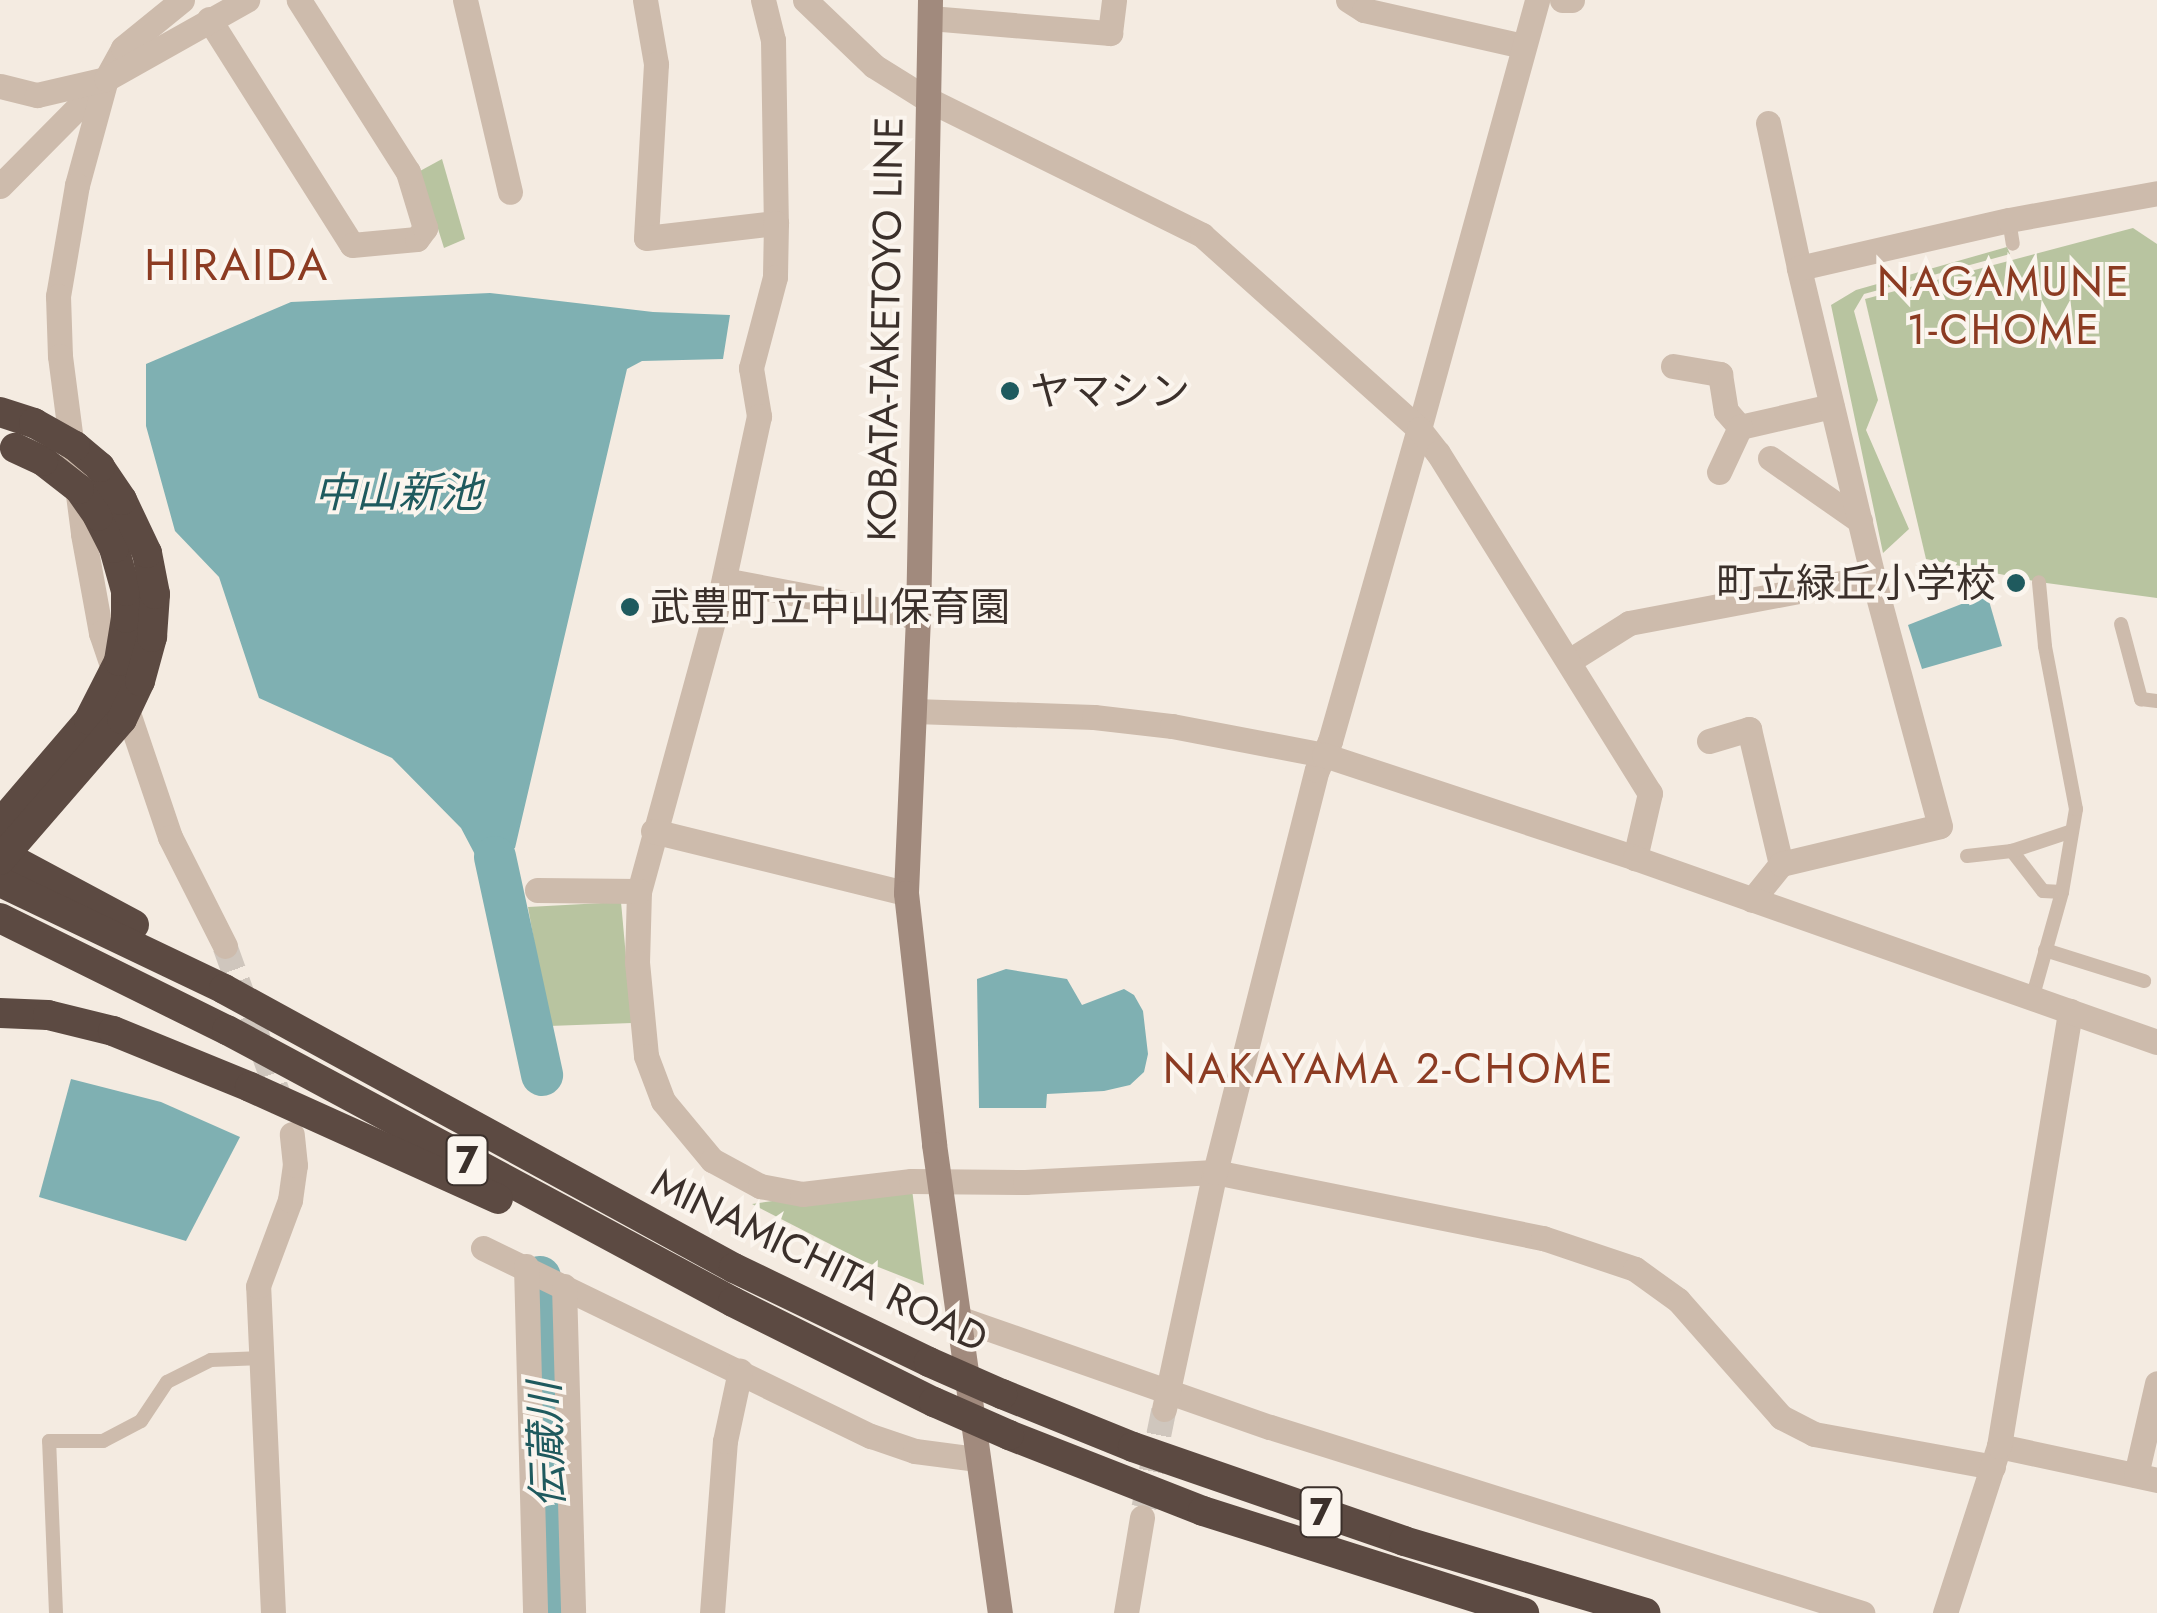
<!DOCTYPE html>
<meta charset="utf-8">
<style>
body{margin:0}
#map{position:relative;width:2157px;height:1613px;overflow:hidden;background:#f4ebe1;font-family:Jost,"Noto Sans JP",sans-serif}
div>[style]{position:absolute}
[style*='--x']{left:calc(var(--x)*1px);top:calc(var(--y)*1px);width:calc(var(--w)*1px);rotate:calc(var(--a)*1deg)}
.green>*{inset:0;background:#b8c4a0}
.water>*{inset:0;background:#7fb0b2}
.river>*{height:42px;margin:-21px;padding:0 21px;transform-origin:21px;border-radius:21px;background:#7fb0b2}
.minor-tunnel>*{height:25px;margin-top:-12.5px;transform-origin:0;background:repeating-linear-gradient(90deg,#cfc6bd 0 25px,transparent 0 37px)}
.service>*{height:14px;margin:-7px;padding:0 7px;transform-origin:7px;border-radius:7px;background:#cdbbac}
.minor>*{height:25px;margin:-12.5px;padding:0 12.5px;transform-origin:12.5px;border-radius:12.5px;background:#cdbbac}
.tertiary>*{height:25px;margin:-12.5px;padding:0 12.5px;transform-origin:12.5px;border-radius:12.5px;background:#cdbbac}
.secondary>*{height:25px;margin:-12.5px;padding:0 12.5px;transform-origin:12.5px;border-radius:12.5px;background:#a18a7d}
.motorway>*{height:30px;margin:-15px;padding:0 15px;transform-origin:15px;border-radius:15px;background:#5c4a42}
.motorway-bridge>*{height:30px;margin:-15px;padding:0 15px;transform-origin:15px;border-radius:15px;background:#5c4a42}
.dots>*{width:28px;height:28px;translate:-50% -50%;box-sizing:border-box;border:5px solid #fbf5ee;border-radius:50%}
span{translate:-50% -50%;white-space:nowrap;text-align:center;line-height:1.15;-webkit-text-stroke:8px #fbf5ee;paint-order:stroke}
.shield-label span{padding:2px 8px;background:#fbf5ee;border:2px solid;border-radius:8px;-webkit-text-stroke-width:0}
.shield-label{font-size:38px;color:#3b302b;font-weight:700}
.street-label{font-size:40px;color:#3b302b}
.poi-label{font-size:40px;color:#3b302b}
.left{translate:0 -50%;text-align:left}
.right{translate:-100% -50%;text-align:right}
.neighbourhood-label{font-size:42px;color:#8c3b22;letter-spacing:2.5px}
.water-label{font-size:42px;color:#1f5a5e;font-style:italic}
.quarter-label{font-size:45px;color:#8c3b22;letter-spacing:2.5px}
</style>
<div id="map">
<div class="green">
<div style="clip-path:polygon(442px 159px,465px 239px,444px 248px,420px 171px)"></div>
<div style="clip-path:polygon(2133px 228px,2157px 244px,2157px 598px,2039px 582px,1926px 559px,1865px 299px)"></div>
<div style="clip-path:polygon(2007px 247px,2010px 254px,1864px 294px,1854px 311px,1878px 400px,1866px 430px,1909px 529px,1883px 553px,1831px 305px,1856px 290px)"></div>
<div style="clip-path:polygon(621px 902px,632px 1023px,549px 1026px,528px 907px)"></div>
<div style="clip-path:polygon(911px 1181px,924px 1285px,863px 1261px,752px 1204px)"></div>
</div>
<div class="water">
<div style="clip-path:polygon(490px 293px,653px 312px,730px 315px,723px 359px,642px 361px,627px 369px,515px 848px,480px 864px,461px 828px,392px 758px,259px 698px,219px 577px,175px 531px,146px 426px,146px 364px,291px 302px)"></div>
<div style="clip-path:polygon(1987px 594px,2002px 646px,1922px 669px,1908px 625px)"></div>
<div style="clip-path:polygon(1006px 969px,1067px 979px,1082px 1005px,1124px 989px,1134px 995px,1143px 1011px,1148px 1054px,1144px 1072px,1130px 1085px,1104px 1091px,1047px 1094px,1046px 1108px,979px 1108px,977px 979px)"></div>
<div style="clip-path:polygon(71px 1079px,161px 1102px,240px 1137px,186px 1241px,39px 1197px)"></div>
</div>
<div class="river">
<div style="--x:495;--y:857;--w:223;--a:77.8"></div>
<div style="--x:540;--y:1277;--w:336;--a:87.6"></div>
</div>
<div class="minor-tunnel">
<div style="--x:225;--y:946;--w:174;--a:70.2"></div>
<div style="--x:1144;--y:1507;--w:100;--a:-78.5"></div>
</div>
<div class="service">
<div style="--x:2009;--y:220;--w:24;--a:81"></div>
<div style="--x:2121;--y:624;--w:78;--a:75.1"></div>
<div style="--x:2141;--y:699;--w:16;--a:7"></div>
<div style="--x:1967;--y:856;--w:45;--a:-6.3"></div>
<div style="--x:2062;--y:892;--w:19;--a:-177"></div>
<div style="--x:2043;--y:891;--w:51;--a:-127.8"></div>
<div style="--x:2012;--y:851;--w:63;--a:-18.4"></div>
<div style="--x:2045;--y:950;--w:104;--a:17.4"></div>
<div style="--x:2032;--y:999;--w:111;--a:-74.3"></div>
<div style="--x:2062;--y:892;--w:84;--a:-80.4"></div>
<div style="--x:2076;--y:809;--w:166;--a:-100.8"></div>
<div style="--x:2045;--y:646;--w:64;--a:-95.4"></div>
<div style="--x:56;--y:1613;--w:172;--a:-92.3"></div>
<div style="--x:49;--y:1441;--w:54;--a:0"></div>
<div style="--x:103;--y:1441;--w:43;--a:-27.8"></div>
<div style="--x:141;--y:1421;--w:47;--a:-56.3"></div>
<div style="--x:167;--y:1382;--w:49;--a:-26.6"></div>
<div style="--x:211;--y:1360;--w:49;--a:-2.3"></div>
</div>
<div class="minor">
<div style="--x:465;--y:0;--w:197;--a:76.8"></div>
<div style="--x:645;--y:0;--w:65;--a:80.2"></div>
<div style="--x:656;--y:64;--w:174;--a:93.3"></div>
<div style="--x:646;--y:238;--w:131;--a:-6.6"></div>
<div style="--x:763;--y:0;--w:41;--a:76"></div>
<div style="--x:773;--y:40;--w:183;--a:89.1"></div>
<div style="--x:776;--y:223;--w:54;--a:91.1"></div>
<div style="--x:775;--y:277;--w:94;--a:104.8"></div>
<div style="--x:751;--y:368;--w:49;--a:80.5"></div>
<div style="--x:759;--y:416;--w:180;--a:102.2"></div>
<div style="--x:721;--y:592;--w:310;--a:105.3"></div>
<div style="--x:639;--y:891;--w:71;--a:91.6"></div>
<div style="--x:637;--y:962;--w:94;--a:84.5"></div>
<div style="--x:646;--y:1056;--w:48;--a:69.3"></div>
<div style="--x:663;--y:1101;--w:77;--a:50.3"></div>
<div style="--x:712;--y:1160;--w:55;--a:28.4"></div>
<div style="--x:760;--y:1186;--w:43;--a:10.8"></div>
<div style="--x:802;--y:1194;--w:110;--a:-6.8"></div>
<div style="--x:911;--y:1181;--w:114;--a:0.5"></div>
<div style="--x:1025;--y:1182;--w:190;--a:-3"></div>
<div style="--x:1215;--y:1172;--w:335;--a:11.4"></div>
<div style="--x:1543;--y:1238;--w:97;--a:18.6"></div>
<div style="--x:1635;--y:1269;--w:53;--a:35.8"></div>
<div style="--x:1678;--y:1300;--w:156;--a:48.6"></div>
<div style="--x:1781;--y:1417;--w:37;--a:27"></div>
<div style="--x:1814;--y:1434;--w:182;--a:10.4"></div>
<div style="--x:805;--y:0;--w:95;--a:43.7"></div>
<div style="--x:874;--y:66;--w:62;--a:31.9"></div>
<div style="--x:1348;--y:0;--w:19;--a:32"></div>
<div style="--x:1364;--y:10;--w:163;--a:12.8"></div>
<div style="--x:1562;--y:0;--w:10;--a:0"></div>
<div style="--x:930;--y:18;--w:181;--a:4.8"></div>
<div style="--x:1110;--y:33;--w:33;--a:-83"></div>
<div style="--x:209;--y:19;--w:267;--a:57.7"></div>
<div style="--x:352;--y:245;--w:65;--a:-5.3"></div>
<div style="--x:417;--y:239;--w:14;--a:-54"></div>
<div style="--x:425;--y:228;--w:59;--a:-106.9"></div>
<div style="--x:408;--y:172;--w:204;--a:-122.4"></div>
<div style="--x:1768;--y:123;--w:148;--a:77.9"></div>
<div style="--x:0;--y:186;--w:151;--a:-45.3"></div>
<div style="--x:106;--y:79;--w:35;--a:-61"></div>
<div style="--x:123;--y:48;--w:76;--a:-39.1"></div>
<div style="--x:1673;--y:366;--w:48;--a:9.7"></div>
<div style="--x:1720;--y:374;--w:37;--a:81"></div>
<div style="--x:1726;--y:411;--w:21;--a:49"></div>
<div style="--x:1740;--y:427;--w:94;--a:-12.9"></div>
<div style="--x:1770;--y:458;--w:110;--a:35"></div>
<div style="--x:1719;--y:472;--w:50;--a:-65"></div>
<div style="--x:724;--y:580;--w:197;--a:10.8"></div>
<div style="--x:1569;--y:661;--w:71;--a:-32.3"></div>
<div style="--x:1629;--y:623;--w:248;--a:-10.7"></div>
<div style="--x:1709;--y:741;--w:42;--a:-16.7"></div>
<div style="--x:1749;--y:729;--w:139;--a:76.7"></div>
<div style="--x:653;--y:831;--w:260;--a:13.8"></div>
<div style="--x:537;--y:890;--w:102;--a:0.6"></div>
<div style="--x:1752;--y:900;--w:46;--a:-51.1"></div>
<div style="--x:1781;--y:864;--w:163;--a:-13.4"></div>
<div style="--x:1940;--y:826;--w:258;--a:-105.1"></div>
<div style="--x:1873;--y:577;--w:318;--a:-103.5"></div>
<div style="--x:1799;--y:268;--w:215;--a:-12.9"></div>
<div style="--x:2009;--y:220;--w:150;--a:-10.3"></div>
<div style="--x:483;--y:1248;--w:431;--a:25.9"></div>
<div style="--x:871;--y:1436;--w:46;--a:18.8"></div>
<div style="--x:915;--y:1451;--w:63;--a:7.4"></div>
<div style="--x:526;--y:1266;--w:347;--a:88.5"></div>
<div style="--x:564;--y:1286;--w:327;--a:88.4"></div>
<div style="--x:961;--y:1319;--w:327;--a:19.3"></div>
<div style="--x:1270;--y:1427;--w:621;--a:17.44"></div>
<div style="--x:1164;--y:1409;--w:242;--a:-77.9"></div>
<div style="--x:1215;--y:1172;--w:415;--a:-75.8"></div>
<div style="--x:1317;--y:770;--w:32;--a:-66"></div>
<div style="--x:1330;--y:741;--w:324;--a:-74.1"></div>
<div style="--x:1419;--y:429;--w:445;--a:-74.6"></div>
<div style="--x:1999;--y:1446;--w:162;--a:12.1"></div>
<div style="--x:2136;--y:1475;--w:94;--a:-77.1"></div>
<div style="--x:273;--y:1613;--w:327;--a:-92.6"></div>
<div style="--x:258;--y:1286;--w:92;--a:-69.6"></div>
<div style="--x:290;--y:1200;--w:35;--a:-82"></div>
<div style="--x:295;--y:1165;--w:31;--a:-96"></div>
<div style="--x:712;--y:1613;--w:172;--a:-85.7"></div>
<div style="--x:725;--y:1441;--w:72;--a:-77.9"></div>
<div style="--x:1126;--y:1613;--w:97;--a:-80.5"></div>
<div style="--x:1945;--y:1613;--w:176;--a:-72.1"></div>
<div style="--x:1999;--y:1446;--w:441;--a:-80.7"></div>
</div>
<div class="tertiary">
<div style="--x:106;--y:79;--w:110;--a:105.3"></div>
<div style="--x:77;--y:185;--w:113;--a:99.7"></div>
<div style="--x:58;--y:296;--w:60;--a:88.1"></div>
<div style="--x:60;--y:356;--w:179;--a:82.6"></div>
<div style="--x:83;--y:534;--w:101;--a:79.7"></div>
<div style="--x:101;--y:633;--w:215;--a:71.3"></div>
<div style="--x:170;--y:837;--w:122;--a:63.2"></div>
<div style="--x:0;--y:86;--w:38;--a:14"></div>
<div style="--x:37;--y:95;--w:71;--a:-13.1"></div>
<div style="--x:106;--y:79;--w:162;--a:-29.3"></div>
<div style="--x:927;--y:99;--w:307;--a:26.3"></div>
<div style="--x:1202;--y:235;--w:291;--a:41.8"></div>
<div style="--x:1419;--y:429;--w:31;--a:52"></div>
<div style="--x:1438;--y:453;--w:401;--a:58.1"></div>
<div style="--x:1650;--y:793;--w:67;--a:103"></div>
<div style="--x:914;--y:711;--w:180;--a:1.9"></div>
<div style="--x:1094;--y:717;--w:79;--a:6.6"></div>
<div style="--x:1172;--y:726;--w:155;--a:10.8"></div>
<div style="--x:1324;--y:755;--w:328;--a:18.3"></div>
<div style="--x:1635;--y:858;--w:553;--a:19.42"></div>
</div>
<div class="secondary">
<div style="--x:930;--y:0;--w:617;--a:91.11"></div>
<div style="--x:918;--y:617;--w:276;--a:92.5"></div>
<div style="--x:906;--y:893;--w:253;--a:83.6"></div>
<div style="--x:934;--y:1144;--w:474;--a:82"></div>
</div>
<div class="motorway">
<div style="--x:0;--y:412;--w:36;--a:18"></div>
<div style="--x:0;--y:853;--w:152;--a:28.2"></div>
<div style="--x:0;--y:882;--w:248;--a:25.5"></div>
<div style="--x:224;--y:989;--w:581;--a:28.68"></div>
<div style="--x:734;--y:1268;--w:216;--a:25.7"></div>
<div style="--x:0;--y:918;--w:253;--a:26.3"></div>
<div style="--x:227;--y:1030;--w:574;--a:28.26"></div>
<div style="--x:733;--y:1302;--w:225;--a:26.5"></div>
<div style="--x:0;--y:1013;--w:48;--a:2.4"></div>
<div style="--x:48;--y:1015;--w:67;--a:13.8"></div>
<div style="--x:113;--y:1031;--w:148;--a:22.2"></div>
<div style="--x:250;--y:1087;--w:272;--a:24.3"></div>
<div style="--x:1002;--y:1394;--w:141;--a:22"></div>
<div style="--x:1133;--y:1447;--w:287;--a:19.1"></div>
<div style="--x:1404;--y:1541;--w:252;--a:16.6"></div>
<div style="--x:1009;--y:1435;--w:208;--a:21.4"></div>
<div style="--x:1203;--y:1511;--w:337;--a:17.6"></div>
</div>
<div class="motorway-bridge">
<div style="--x:0;--y:824;--w:137;--a:-49.4"></div>
<div style="--x:89;--y:720;--w:66;--a:-63"></div>
<div style="--x:119;--y:661;--w:44;--a:-80.8"></div>
<div style="--x:126;--y:618;--w:27;--a:-90"></div>
<div style="--x:126;--y:591;--w:45;--a:-105.6"></div>
<div style="--x:114;--y:548;--w:36;--a:-117"></div>
<div style="--x:98;--y:516;--w:33;--a:-125"></div>
<div style="--x:79;--y:489;--w:46;--a:-142.1"></div>
<div style="--x:43;--y:461;--w:31;--a:-155"></div>
<div style="--x:0;--y:860;--w:186;--a:-49.1"></div>
<div style="--x:122;--y:719;--w:42;--a:-64.7"></div>
<div style="--x:140;--y:681;--w:46;--a:-74.7"></div>
<div style="--x:152;--y:637;--w:43;--a:-86"></div>
<div style="--x:155;--y:594;--w:42;--a:-101"></div>
<div style="--x:147;--y:553;--w:59;--a:-115.3"></div>
<div style="--x:122;--y:500;--w:40;--a:-124"></div>
<div style="--x:100;--y:467;--w:33;--a:-140"></div>
<div style="--x:75;--y:446;--w:47;--a:-150.7"></div>
<div style="--x:929;--y:1362;--w:80;--a:23.7"></div>
<div style="--x:934;--y:1402;--w:82;--a:23.7"></div>
</div>
<div class="dots">
<div style="left:1010px;top:391px;background:#1f5a5e"></div>
<div style="left:2016px;top:583px;background:#1f5a5e"></div>
<div style="left:630px;top:607px;background:#1f5a5e"></div>
</div>
<div class="shield-label">
<span style="left:467px;top:1160px">7</span>
<span style="left:1321px;top:1512px">7</span>
</div>
<div class="street-label">
<span style="left:885px;top:329px;rotate:-89deg">KOBATA-TAKETOYO LINE</span>
<span style="left:820px;top:1260px;rotate:26deg">MINAMICHITA ROAD</span>
</div>
<div class="poi-label">
<span class="left" style="left:1030px;top:391px">ヤマシン</span>
<span class="right" style="left:1996px;top:583px">町立緑丘小学校</span>
<span class="left" style="left:650px;top:607px">武豊町立中山保育園</span>
</div>
<div class="neighbourhood-label">
<span style="left:2004px;top:306px">NAGAMUNE<br>1-CHOME</span>
<span style="left:1389px;top:1069px">NAKAYAMA 2-CHOME</span>
</div>
<div class="water-label">
<span style="left:398px;top:493px">中山新池</span>
<span style="left:547px;top:1445px;rotate:-92deg">伝蔵川</span>
</div>
<div class="quarter-label">
<span style="left:237px;top:265px">HIRAIDA</span>
</div>
</div>
